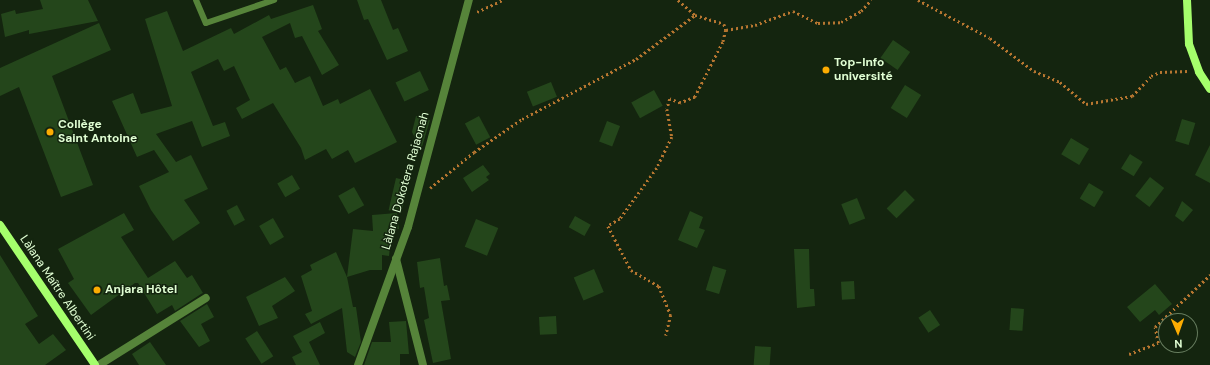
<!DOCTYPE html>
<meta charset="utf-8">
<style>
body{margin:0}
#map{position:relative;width:1210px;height:365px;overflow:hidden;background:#14250f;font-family:"DM Sans",sans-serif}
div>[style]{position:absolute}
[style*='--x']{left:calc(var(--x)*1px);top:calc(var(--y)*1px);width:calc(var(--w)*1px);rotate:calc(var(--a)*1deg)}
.building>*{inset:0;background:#24461b;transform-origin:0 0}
.path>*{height:2.5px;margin-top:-1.25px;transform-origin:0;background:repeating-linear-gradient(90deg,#b67630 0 2px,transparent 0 5px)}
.lane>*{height:6px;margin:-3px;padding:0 3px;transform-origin:3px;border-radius:3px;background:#56843a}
.street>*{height:8px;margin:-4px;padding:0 4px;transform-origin:4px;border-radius:4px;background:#56843a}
.secondary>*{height:8px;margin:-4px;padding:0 4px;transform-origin:4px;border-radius:4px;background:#a5fe6c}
.dots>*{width:11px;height:11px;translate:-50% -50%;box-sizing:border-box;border:2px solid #14250f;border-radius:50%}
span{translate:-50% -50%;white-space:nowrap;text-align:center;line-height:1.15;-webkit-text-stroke:3px #14250f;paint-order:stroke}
.poi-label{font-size:12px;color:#e1ffd4;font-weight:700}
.left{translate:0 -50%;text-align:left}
.street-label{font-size:12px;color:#e1ffd4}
.north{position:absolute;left:1158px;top:313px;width:40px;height:40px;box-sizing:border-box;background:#14250f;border:1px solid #667c5e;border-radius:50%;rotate:178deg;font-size:11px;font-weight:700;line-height:16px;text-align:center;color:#e1ffd4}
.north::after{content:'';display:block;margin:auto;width:14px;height:18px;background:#fcac02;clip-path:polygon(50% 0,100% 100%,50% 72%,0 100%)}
</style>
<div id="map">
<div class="building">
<div style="clip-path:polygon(40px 0,88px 0,98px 21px,29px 34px,29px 30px,5px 37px,1px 14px,15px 10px,16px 14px,43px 9px)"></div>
<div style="clip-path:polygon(357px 0,381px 0,393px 30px,398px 28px,408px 51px,387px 60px,368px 19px,364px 20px)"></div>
<div style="clip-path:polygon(313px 5px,322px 29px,318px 31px,339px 65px,322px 75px,302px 36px,295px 38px,290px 23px,262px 37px,280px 70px,286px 67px,295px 83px,310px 76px,323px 106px,338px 99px,340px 104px,370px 89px,397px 142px,355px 163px,348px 150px,332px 159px,326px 149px,305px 160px,301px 148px,273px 103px,242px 119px,236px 108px,250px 100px,234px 66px,224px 71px,218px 59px,191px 72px,213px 126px,225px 122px,230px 136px,202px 147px,192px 121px,156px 134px,176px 162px,191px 155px,208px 189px,184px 200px,200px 223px,173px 241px,151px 210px,139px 186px,169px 172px,154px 150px,137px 157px,112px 101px,133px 93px,141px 114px,172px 106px,145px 19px,167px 11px,183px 51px,231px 28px,234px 34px,269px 15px,271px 19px)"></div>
<div style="clip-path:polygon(99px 23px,111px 50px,52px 76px,93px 185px,61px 197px,19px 87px,0 96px,0 68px)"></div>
<div style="left:893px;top:40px;width:21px;height:22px;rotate:35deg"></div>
<div style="left:420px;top:71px;width:21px;height:27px;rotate:65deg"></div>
<div style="left:551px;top:82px;width:16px;height:26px;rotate:68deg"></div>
<div style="left:905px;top:85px;width:19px;height:27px;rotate:32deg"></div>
<div style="left:654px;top:90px;width:18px;height:26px;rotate:61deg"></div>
<div style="clip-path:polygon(416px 116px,430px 120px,421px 150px,412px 132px)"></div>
<div style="left:479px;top:116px;width:24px;height:16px;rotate:62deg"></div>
<div style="left:1182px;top:119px;width:14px;height:23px;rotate:17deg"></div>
<div style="left:607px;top:121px;width:14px;height:22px;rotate:21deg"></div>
<div style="left:1071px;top:138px;width:21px;height:19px;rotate:31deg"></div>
<div style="clip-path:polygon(1210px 145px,1210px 183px,1195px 175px)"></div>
<div style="left:1130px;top:154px;width:15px;height:17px;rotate:32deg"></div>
<div style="clip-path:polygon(483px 165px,490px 174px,486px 177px,489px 180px,472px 192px,463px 178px)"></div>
<div style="left:292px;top:175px;width:16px;height:17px;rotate:60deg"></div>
<div style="left:1150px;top:177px;width:18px;height:24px;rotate:38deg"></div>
<div style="left:396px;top:178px;width:13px;height:33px;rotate:13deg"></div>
<div style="left:1089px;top:183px;width:17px;height:18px;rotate:31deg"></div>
<div style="left:354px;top:187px;width:21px;height:18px;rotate:61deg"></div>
<div style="left:905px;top:190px;width:14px;height:26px;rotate:45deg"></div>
<div style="left:857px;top:198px;width:22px;height:17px;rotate:68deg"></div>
<div style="clip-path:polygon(1182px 201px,1193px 210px,1183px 222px,1175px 216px)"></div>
<div style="left:237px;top:205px;width:17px;height:12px;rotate:62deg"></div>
<div style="clip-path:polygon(690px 211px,703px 217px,699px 228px,705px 230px,697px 248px,678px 240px)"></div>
<div style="clip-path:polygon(124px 213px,134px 230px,121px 237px,148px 278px,175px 261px,187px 278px,192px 275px,203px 293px,201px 294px,175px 311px,172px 305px,157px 314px,138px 283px,135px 283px,91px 315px,68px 283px,74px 279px,58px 249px)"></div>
<div style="clip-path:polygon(397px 213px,399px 229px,392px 229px,389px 256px,382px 255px,382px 270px,370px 270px,347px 277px,353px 307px,356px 307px,361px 342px,355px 357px,347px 352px,342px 308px,311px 324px,305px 314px,312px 311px,301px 276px,312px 270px,310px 265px,336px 252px,347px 277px,353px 229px,373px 231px,372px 215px)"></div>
<div style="left:575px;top:216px;width:18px;height:13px;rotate:29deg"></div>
<div style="left:273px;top:218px;width:22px;height:16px;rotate:60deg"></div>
<div style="left:476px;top:219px;width:24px;height:30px;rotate:22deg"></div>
<div style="clip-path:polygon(794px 249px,809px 249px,810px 289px,814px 289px,815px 306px,797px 308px)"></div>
<div style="clip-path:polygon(0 255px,38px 316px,25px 324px,39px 344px,53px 334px,66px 350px,45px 365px,0 365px)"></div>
<div style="clip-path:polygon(440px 258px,444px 286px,447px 285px,450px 300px,441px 301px,451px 359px,433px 363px,424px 320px,429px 318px,424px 287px,420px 288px,417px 262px)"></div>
<div style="left:713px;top:266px;width:14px;height:25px;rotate:17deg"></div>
<div style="left:594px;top:269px;width:25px;height:22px;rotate:67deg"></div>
<div style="clip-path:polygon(285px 277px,295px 291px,272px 306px,278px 318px,259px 326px,246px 297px)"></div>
<div style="left:854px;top:281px;width:18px;height:13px;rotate:87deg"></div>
<div style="clip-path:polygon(1155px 284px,1172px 304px,1159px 315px,1155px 310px,1140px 322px,1127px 307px)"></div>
<div style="clip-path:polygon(207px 304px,214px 317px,201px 324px,210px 341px,199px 347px,180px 321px)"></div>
<div style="left:1011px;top:308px;width:13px;height:22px;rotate:4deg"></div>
<div style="left:930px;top:310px;width:18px;height:14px;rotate:56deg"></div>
<div style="left:556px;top:316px;width:18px;height:17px;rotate:87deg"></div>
<div style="clip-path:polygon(406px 321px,409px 354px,400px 354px,400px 365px,364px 365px,372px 342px,391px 342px,389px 322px)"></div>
<div style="clip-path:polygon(320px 322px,325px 333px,309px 342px,320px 365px,296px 365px,292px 357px,302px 352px,293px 336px)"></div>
<div style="left:257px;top:331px;width:30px;height:14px;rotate:57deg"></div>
<div style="clip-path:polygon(150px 342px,166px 365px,139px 365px,132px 354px)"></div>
<div style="left:755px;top:346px;width:16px;height:19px;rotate:4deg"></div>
</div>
<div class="path">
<div style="--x:678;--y:0;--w:23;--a:41"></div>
<div style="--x:918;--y:0;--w:81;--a:27.8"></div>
<div style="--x:990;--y:38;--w:55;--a:36.9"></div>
<div style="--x:1034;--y:71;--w:28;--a:23"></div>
<div style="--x:1060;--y:82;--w:34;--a:40"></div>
<div style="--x:1086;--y:104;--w:47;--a:-9.9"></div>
<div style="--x:1132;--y:96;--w:28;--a:-46"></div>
<div style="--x:1151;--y:76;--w:10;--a:-24"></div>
<div style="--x:1160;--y:72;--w:28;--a:-2"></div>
<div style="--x:477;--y:12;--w:29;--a:-25"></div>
<div style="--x:726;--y:30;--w:29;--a:-10"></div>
<div style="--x:755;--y:25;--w:40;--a:-20.2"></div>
<div style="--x:793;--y:11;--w:28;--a:26"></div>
<div style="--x:818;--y:23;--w:23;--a:-2"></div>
<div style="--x:841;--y:22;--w:23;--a:-29"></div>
<div style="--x:861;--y:11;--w:15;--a:-48"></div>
<div style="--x:430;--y:188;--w:57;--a:-39.3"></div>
<div style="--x:474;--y:152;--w:58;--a:-34.5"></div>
<div style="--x:522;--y:119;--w:129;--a:-27.8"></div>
<div style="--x:636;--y:59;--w:74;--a:-36.7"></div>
<div style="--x:695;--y:15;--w:30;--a:17"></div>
<div style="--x:724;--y:24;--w:6;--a:72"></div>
<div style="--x:726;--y:30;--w:12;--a:104"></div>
<div style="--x:723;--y:42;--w:62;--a:117"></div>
<div style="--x:695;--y:97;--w:16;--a:158"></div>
<div style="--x:680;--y:103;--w:11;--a:-158"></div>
<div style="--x:670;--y:99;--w:10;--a:107"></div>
<div style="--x:667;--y:109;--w:28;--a:80"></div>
<div style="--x:672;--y:137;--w:34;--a:116"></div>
<div style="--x:657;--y:168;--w:63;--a:126"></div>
<div style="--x:620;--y:219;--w:14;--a:150"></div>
<div style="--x:608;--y:226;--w:50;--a:62.4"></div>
<div style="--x:631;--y:270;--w:32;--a:30"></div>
<div style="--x:659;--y:286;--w:31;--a:68"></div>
<div style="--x:671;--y:315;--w:21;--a:104"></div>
<div style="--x:1129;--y:354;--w:31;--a:-21"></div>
<div style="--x:1158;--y:343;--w:16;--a:-101"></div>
<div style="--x:1155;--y:327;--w:76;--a:-43.4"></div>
</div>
<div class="lane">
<div style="--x:196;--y:0;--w:25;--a:67"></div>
<div style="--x:206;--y:23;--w:72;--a:-18.7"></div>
</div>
<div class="street">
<div style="--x:396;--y:259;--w:109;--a:75.7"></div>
<div style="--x:99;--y:365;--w:126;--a:-32.1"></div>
<div style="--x:358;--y:365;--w:147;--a:-70.1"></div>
<div style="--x:408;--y:227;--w:235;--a:-75"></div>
</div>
<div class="secondary">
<div style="--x:1187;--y:0;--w:44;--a:87.4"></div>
<div style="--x:1189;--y:44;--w:30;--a:70"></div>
<div style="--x:1199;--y:72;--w:20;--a:57"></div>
<div style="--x:0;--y:225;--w:169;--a:55.8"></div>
</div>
<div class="dots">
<div style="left:826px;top:70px;background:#fcac02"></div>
<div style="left:50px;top:132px;background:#fcac02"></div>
<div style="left:97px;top:290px;background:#fcac02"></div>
</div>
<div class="poi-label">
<span class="left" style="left:834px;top:70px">Top-Info<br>université</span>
<span class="left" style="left:58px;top:132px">Collège<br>Saint Antoine</span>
<span class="left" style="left:105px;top:290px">Anjara Hôtel</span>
</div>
<div class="street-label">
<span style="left:406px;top:181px;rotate:-74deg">Làlana Dokotera Rajaonah</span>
<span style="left:57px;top:288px;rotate:56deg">Làlana Maître Albertini</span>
</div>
<div class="north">N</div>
</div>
